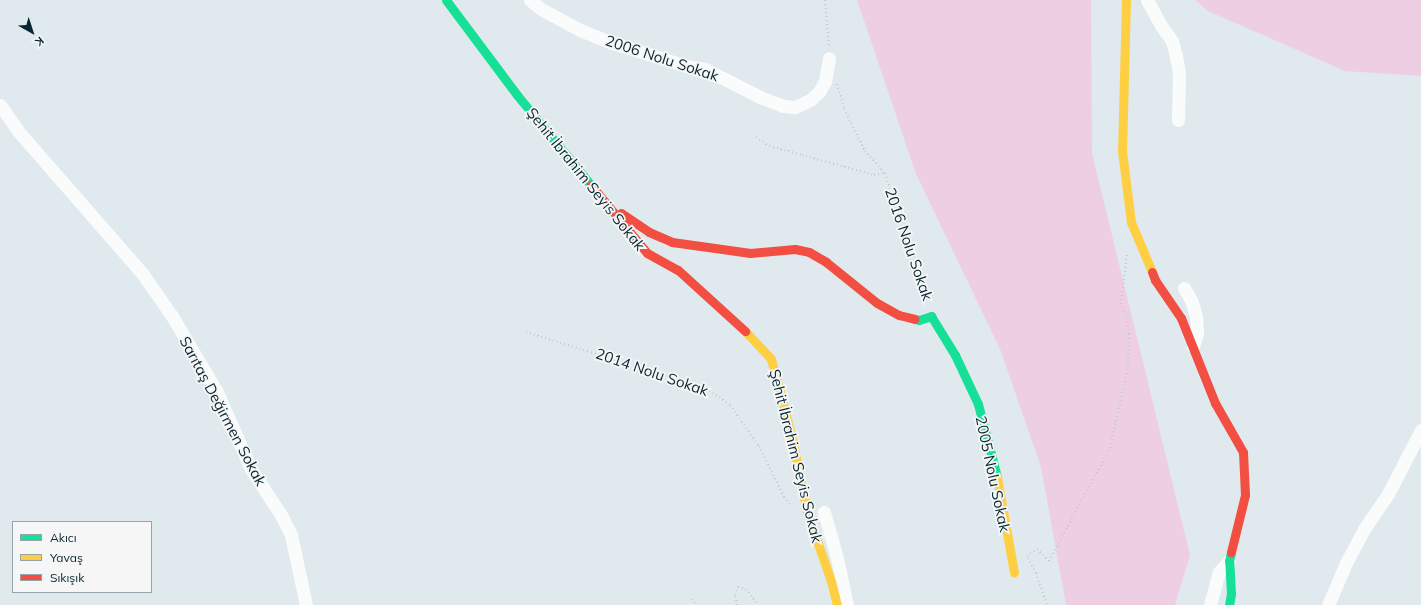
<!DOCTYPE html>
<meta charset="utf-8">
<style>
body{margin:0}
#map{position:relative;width:1421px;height:605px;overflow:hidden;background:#e0eaee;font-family:Mulish,sans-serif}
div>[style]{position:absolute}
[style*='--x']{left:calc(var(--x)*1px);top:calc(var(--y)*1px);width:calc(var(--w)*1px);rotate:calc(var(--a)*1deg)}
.green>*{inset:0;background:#eecee2}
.path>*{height:2px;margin-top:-1px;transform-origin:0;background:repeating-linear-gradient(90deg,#c3cacc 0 1px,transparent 0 4px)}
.street>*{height:13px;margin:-6.5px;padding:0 6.5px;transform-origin:6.5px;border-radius:6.5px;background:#fafcfc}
.fast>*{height:9px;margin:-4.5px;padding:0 4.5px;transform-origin:4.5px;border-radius:4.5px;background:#16e098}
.slow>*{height:9px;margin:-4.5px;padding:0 4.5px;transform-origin:4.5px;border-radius:4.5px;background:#ffcf43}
.jam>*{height:9px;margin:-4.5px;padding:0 4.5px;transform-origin:4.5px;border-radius:4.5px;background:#f24e42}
span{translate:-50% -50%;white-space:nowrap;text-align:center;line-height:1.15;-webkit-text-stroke:3.5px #f6f6f6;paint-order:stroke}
.street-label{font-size:15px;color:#052633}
.legend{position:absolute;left:12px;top:521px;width:140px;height:72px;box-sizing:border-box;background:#f6f6f6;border:1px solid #96a3a8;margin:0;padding:5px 7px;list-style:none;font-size:12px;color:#052633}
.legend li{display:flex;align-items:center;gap:8px;height:20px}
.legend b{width:20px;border:1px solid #96a3a8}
.north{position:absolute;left:12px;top:12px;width:40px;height:40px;-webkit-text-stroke:3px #f6f6f6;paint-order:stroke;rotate:141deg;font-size:11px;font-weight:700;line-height:16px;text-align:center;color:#052633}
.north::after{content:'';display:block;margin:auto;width:14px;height:18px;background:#052633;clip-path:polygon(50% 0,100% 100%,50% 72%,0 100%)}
</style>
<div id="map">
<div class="green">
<div style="clip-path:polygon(857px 0,1091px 0,1092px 153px,1190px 555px,1175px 605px,1066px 605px,1041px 467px,1000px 349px,916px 174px)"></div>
<div style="clip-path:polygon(1195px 0,1421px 0,1421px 76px,1345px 71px,1208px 11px)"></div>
</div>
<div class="path">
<div style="--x:825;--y:0;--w:47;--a:85.1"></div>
<div style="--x:837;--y:84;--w:26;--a:74"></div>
<div style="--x:844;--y:109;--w:47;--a:63.4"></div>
<div style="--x:865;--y:151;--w:30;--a:48"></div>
<div style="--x:885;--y:173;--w:135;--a:71"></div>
<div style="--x:756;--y:137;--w:16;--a:35"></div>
<div style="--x:769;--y:146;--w:34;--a:15"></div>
<div style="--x:802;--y:155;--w:75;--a:15.5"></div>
<div style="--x:874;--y:175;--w:11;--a:-10"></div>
<div style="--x:526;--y:332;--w:189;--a:17.3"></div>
<div style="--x:706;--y:388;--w:29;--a:35"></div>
<div style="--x:730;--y:405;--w:50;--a:54.7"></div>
<div style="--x:759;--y:446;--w:57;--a:63.9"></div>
<div style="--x:784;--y:497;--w:10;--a:53"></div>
<div style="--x:1027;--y:556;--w:12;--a:-35"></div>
<div style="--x:1037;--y:549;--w:17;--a:45"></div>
<div style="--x:1049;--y:561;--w:128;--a:-61.6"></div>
<div style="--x:1110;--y:448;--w:83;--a:-77.5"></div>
<div style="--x:1128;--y:367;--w:33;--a:-88"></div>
<div style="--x:1129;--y:334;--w:15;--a:-98"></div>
<div style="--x:1127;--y:319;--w:16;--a:-112"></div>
<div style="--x:1121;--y:304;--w:50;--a:-83.2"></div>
<div style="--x:1028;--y:558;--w:17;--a:62"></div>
<div style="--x:1036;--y:573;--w:34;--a:71"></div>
<div style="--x:692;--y:599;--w:7;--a:56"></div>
<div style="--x:737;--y:605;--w:10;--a:-101"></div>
<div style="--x:735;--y:595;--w:9;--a:-69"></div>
<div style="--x:738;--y:587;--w:8;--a:14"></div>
<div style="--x:746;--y:589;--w:20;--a:53"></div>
</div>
<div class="street">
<div style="--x:530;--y:0;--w:14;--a:39"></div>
<div style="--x:541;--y:9;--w:44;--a:28.3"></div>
<div style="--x:580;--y:30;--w:35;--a:22"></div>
<div style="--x:613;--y:43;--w:77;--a:17.5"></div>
<div style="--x:686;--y:66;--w:19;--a:9"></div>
<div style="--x:705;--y:69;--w:62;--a:27"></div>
<div style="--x:760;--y:97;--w:25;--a:21"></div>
<div style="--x:783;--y:106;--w:12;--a:5"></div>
<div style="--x:795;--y:107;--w:17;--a:-25"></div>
<div style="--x:810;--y:100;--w:12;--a:-42"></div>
<div style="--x:819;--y:92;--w:13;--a:-61"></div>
<div style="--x:825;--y:81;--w:23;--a:-80"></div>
<div style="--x:1147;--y:0;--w:31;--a:61"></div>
<div style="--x:1162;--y:27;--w:17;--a:54"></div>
<div style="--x:1172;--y:41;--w:16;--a:75"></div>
<div style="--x:1176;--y:56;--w:17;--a:80"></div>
<div style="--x:1179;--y:73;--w:47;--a:91.2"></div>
<div style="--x:0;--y:105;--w:32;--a:55"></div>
<div style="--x:18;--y:131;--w:189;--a:48.9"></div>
<div style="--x:142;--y:273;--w:52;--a:55.1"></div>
<div style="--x:172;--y:316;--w:88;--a:59.4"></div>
<div style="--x:217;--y:392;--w:84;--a:66.2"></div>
<div style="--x:251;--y:469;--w:55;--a:56.9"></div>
<div style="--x:281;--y:515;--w:22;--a:63"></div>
<div style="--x:291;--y:535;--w:72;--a:77.9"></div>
<div style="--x:1184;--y:288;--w:16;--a:60"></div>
<div style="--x:1192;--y:302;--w:16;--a:75"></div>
<div style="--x:1196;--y:317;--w:16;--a:86"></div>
<div style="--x:1197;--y:333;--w:14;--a:107"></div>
<div style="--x:824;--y:512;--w:48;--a:74.2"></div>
<div style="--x:837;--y:558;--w:48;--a:78"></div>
<div style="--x:1210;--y:605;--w:34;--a:-75"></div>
<div style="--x:1219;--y:572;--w:15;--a:-48"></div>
<div style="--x:1328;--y:605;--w:46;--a:-66.8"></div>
<div style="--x:1346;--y:563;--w:38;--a:-62"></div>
<div style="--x:1364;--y:529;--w:42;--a:-55.6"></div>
<div style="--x:1388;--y:494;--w:72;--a:-62.7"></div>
</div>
<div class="fast">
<div style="--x:446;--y:0;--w:119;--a:53.2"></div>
<div style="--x:517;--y:95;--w:117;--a:50.6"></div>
<div style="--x:915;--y:319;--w:4;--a:14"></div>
<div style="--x:919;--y:320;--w:13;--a:-18"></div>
<div style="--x:931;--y:316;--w:46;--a:58.4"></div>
<div style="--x:955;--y:355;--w:54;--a:64.9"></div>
<div style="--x:978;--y:404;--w:75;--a:75.4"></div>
<div style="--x:1229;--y:605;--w:11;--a:-80"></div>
<div style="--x:1231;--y:594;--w:33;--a:-93"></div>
<div style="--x:1229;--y:561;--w:9;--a:-77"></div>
</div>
<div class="slow">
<div style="--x:1126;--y:0;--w:151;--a:91.5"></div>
<div style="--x:1122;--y:151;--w:72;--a:82.8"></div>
<div style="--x:1131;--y:222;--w:54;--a:67.2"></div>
<div style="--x:745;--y:331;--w:38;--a:47"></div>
<div style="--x:771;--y:359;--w:78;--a:75.1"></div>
<div style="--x:791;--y:434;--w:80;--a:78.4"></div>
<div style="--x:807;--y:512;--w:73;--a:70.8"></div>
<div style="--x:831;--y:581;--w:25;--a:76"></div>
<div style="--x:997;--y:477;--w:97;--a:79.9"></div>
</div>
<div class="jam">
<div style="--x:591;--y:185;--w:88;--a:50.5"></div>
<div style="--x:647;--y:253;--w:35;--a:29"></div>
<div style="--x:678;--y:270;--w:91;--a:42.3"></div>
<div style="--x:621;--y:213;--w:34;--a:34"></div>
<div style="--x:649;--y:232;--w:25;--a:23"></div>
<div style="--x:672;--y:242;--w:79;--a:8"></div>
<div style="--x:750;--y:253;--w:45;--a:-5.1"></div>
<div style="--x:795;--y:249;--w:14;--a:12"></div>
<div style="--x:809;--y:252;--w:20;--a:30"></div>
<div style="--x:826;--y:262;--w:65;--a:38.8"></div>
<div style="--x:877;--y:303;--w:25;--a:29"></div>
<div style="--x:899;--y:315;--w:16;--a:14"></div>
<div style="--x:1152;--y:272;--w:9;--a:69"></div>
<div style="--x:1155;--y:280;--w:46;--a:55.6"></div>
<div style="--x:1181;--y:318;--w:92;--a:68.2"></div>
<div style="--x:1215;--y:403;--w:56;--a:60.3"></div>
<div style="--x:1243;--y:452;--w:43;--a:87.3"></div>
<div style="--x:1245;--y:495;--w:59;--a:103.8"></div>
</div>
<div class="street-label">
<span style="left:662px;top:58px;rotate:18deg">2006 Nolu Sokak</span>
<span style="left:586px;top:179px;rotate:51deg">Şehit İbrahim Seyis Sokak</span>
<span style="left:909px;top:244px;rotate:71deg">2016 Nolu Sokak</span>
<span style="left:652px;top:372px;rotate:19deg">2014 Nolu Sokak</span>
<span style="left:223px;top:411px;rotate:62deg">Sarıtaş Değirmen Sokak</span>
<span style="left:796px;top:456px;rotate:76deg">Şehit İbrahim Seyis Sokak</span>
<span style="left:993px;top:474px;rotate:78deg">2005 Nolu Sokak</span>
</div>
<ul class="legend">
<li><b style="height:5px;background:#16e098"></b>Akıcı</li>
<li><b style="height:5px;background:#ffcf43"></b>Yavaş</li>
<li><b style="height:5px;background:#f24e42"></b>Sıkışık</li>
</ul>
<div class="north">K</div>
</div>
